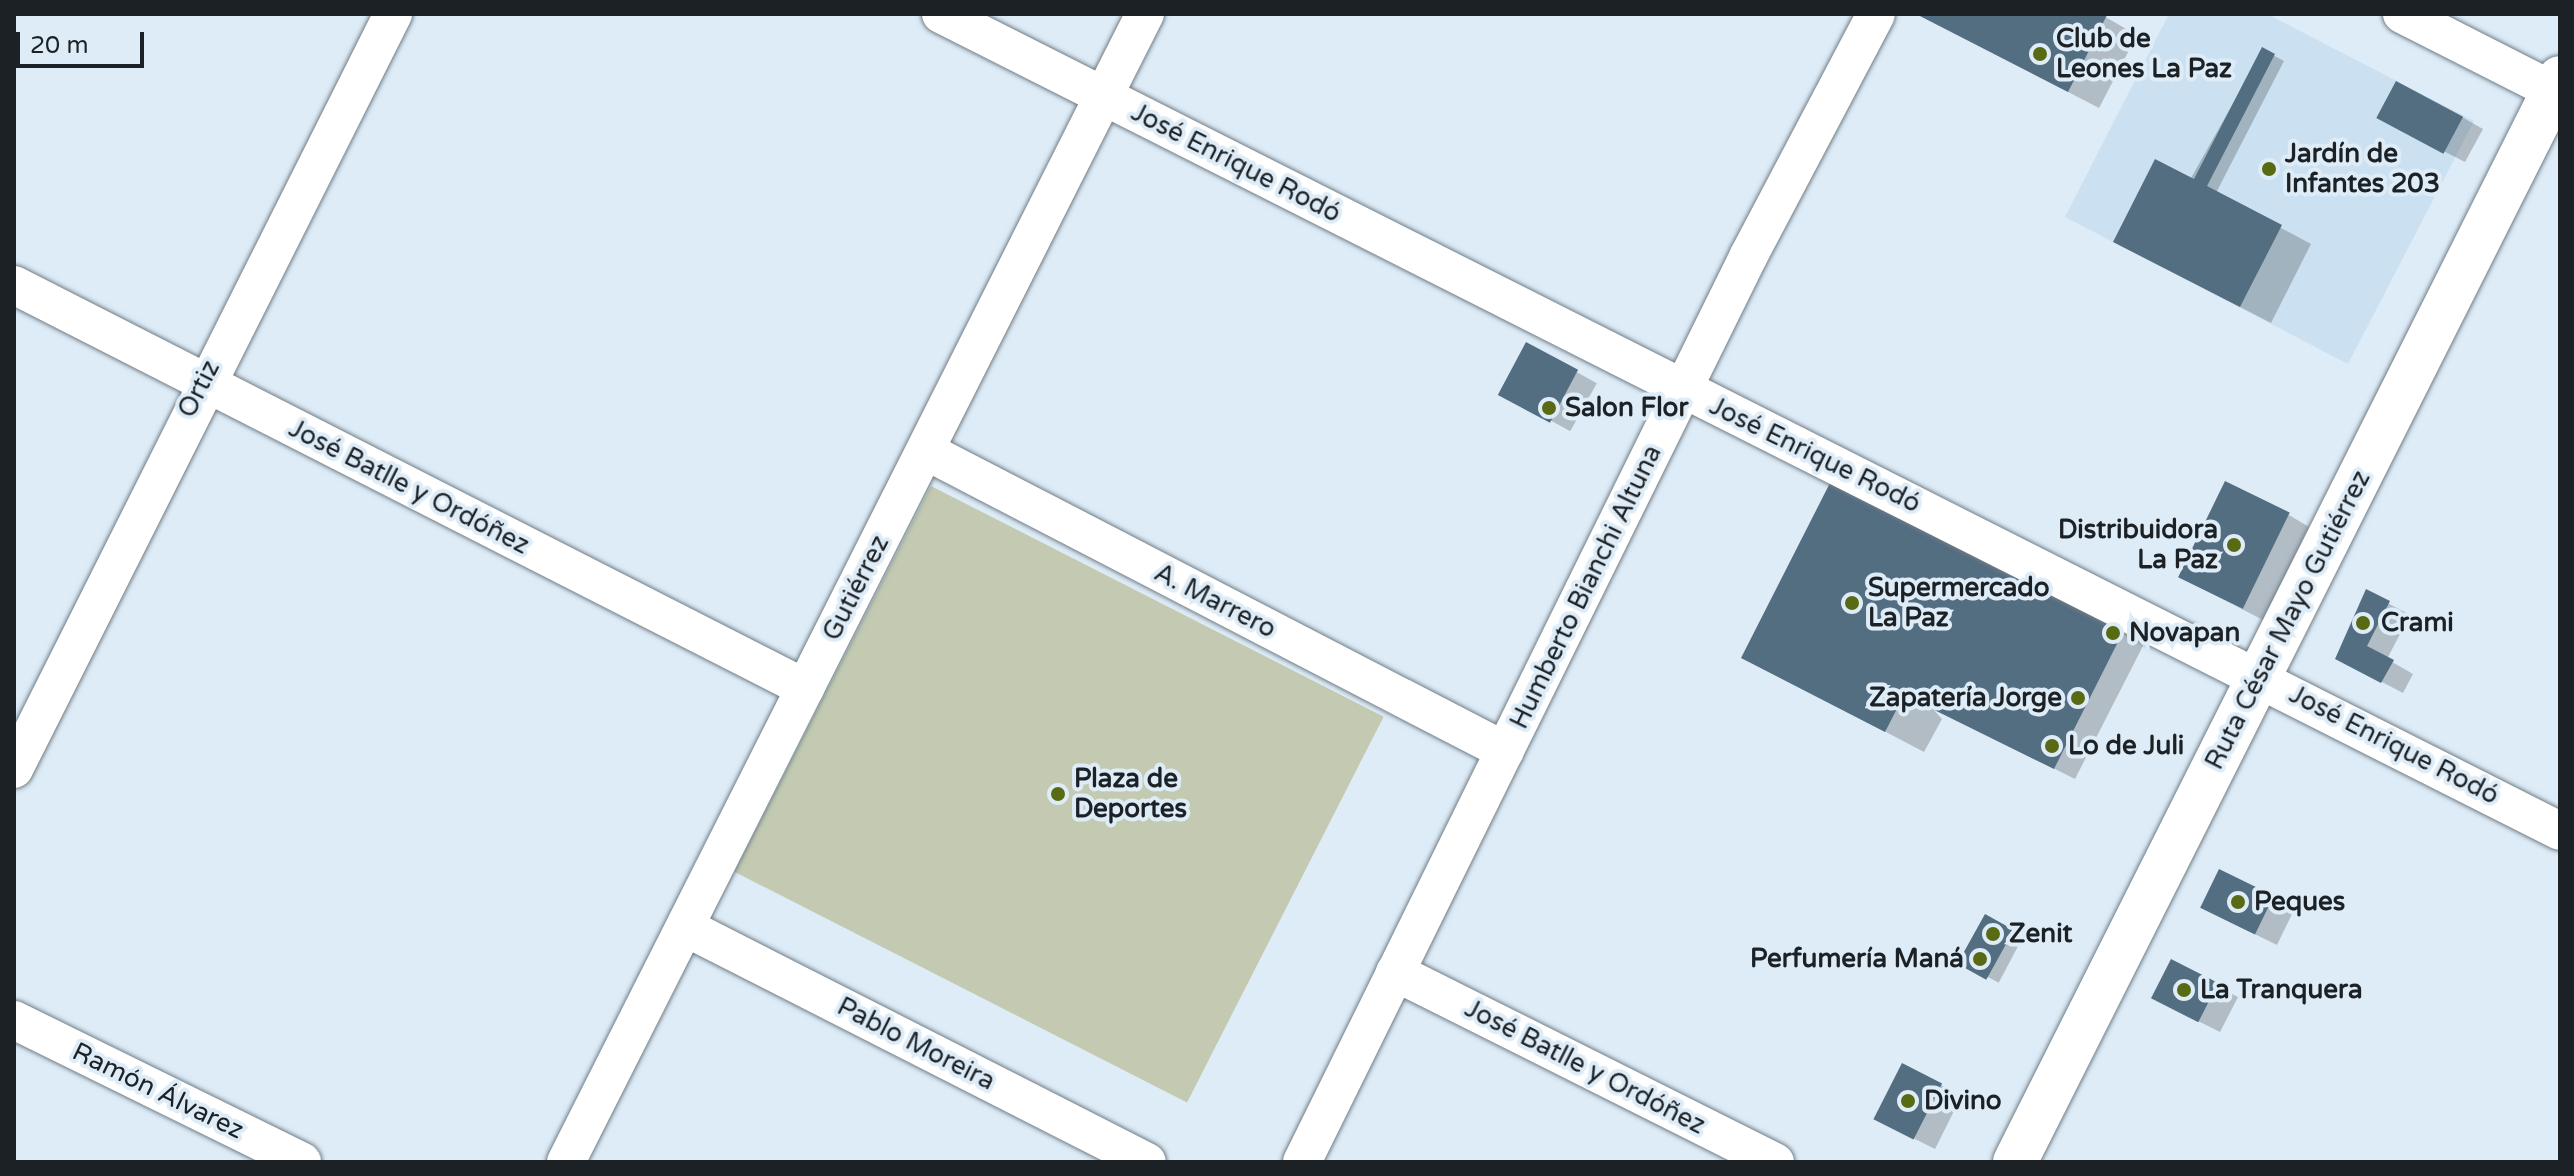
<!DOCTYPE html>
<meta charset="utf-8">
<style>
body{margin:0}
#map{position:relative;width:2574px;height:1176px;overflow:hidden;background:#deecf7;font-family:"Varela Round",sans-serif}
div>[style]{position:absolute}
[style*='--x']{left:calc(var(--x)*1px);top:calc(var(--y)*1px);width:calc(var(--w)*1px);rotate:calc(var(--a)*1deg)}
.built>*{inset:0;background:#cbe0f0}
.green>*{inset:0;background:#c3cab1;transform-origin:0 0}
.shadow>*{inset:0;background:#0003;transform-origin:0 0}
.building>*{inset:0;background:#536d81;transform-origin:0 0}
.roads{filter:drop-shadow(0 0 2px #707d86) drop-shadow(0 0 2px #707d86)}
.minor>*{height:38px;margin:-19px;padding:0 19px;transform-origin:19px;border-radius:19px;background:#fff}
.tertiary>*{height:44px;margin:-22px;padding:0 22px;transform-origin:22px;border-radius:22px;background:#fff}
.dots>*{width:22px;height:22px;translate:-50% -50%;box-sizing:border-box;border:4px solid #deecf7;border-radius:50%}
span{translate:-50% -50%;white-space:nowrap;text-align:center;line-height:1.15;-webkit-text-stroke:8px #deecf7;paint-order:stroke}
.poi-label{font-size:26px;color:#1c2125;font-weight:700}
.left{translate:0 -50%;text-align:left}
.right{translate:-100% -50%;text-align:right}
.street-label{font-size:26px;color:#1c2125}
.frame{position:absolute;inset:0;border:16px solid #1c2125;pointer-events:none}
.scale{position:absolute;left:16px;top:32px;width:128px;height:36px;box-sizing:border-box;border:4px solid #1c2125;border-top:0;padding-left:10px;font-size:24px;line-height:28px;white-space:nowrap;color:#1c2125;-webkit-text-stroke:6px #deecf7;paint-order:stroke}
</style>
<div id="map">
<div class="built">
<div style="clip-path:polygon(2169px 14px,2267px 14px,2474px 121px,2348px 364px,2065px 217px)"></div>
</div>
<div class="green">
<div style="left:931px;top:486px;width:508px;height:433px;rotate:27deg"></div>
</div>
<div class="shadow">
<div style="clip-path:polygon(1918px 14px,2100px 14px,2137px 35px,2099px 108px)"></div>
<div style="clip-path:polygon(2263px 50px,2284px 61px,2216px 193px,2311px 244px,2271px 323px,2146px 258px)"></div>
<div style="clip-path:polygon(2462px 117px,2483px 129px,2465px 162px,2398px 128px)"></div>
<div style="left:1526px;top:344px;width:81px;height:55px;rotate:29deg"></div>
<div style="clip-path:polygon(1832px 484px,2144px 644px,2075px 779px,1931px 707px,1942px 719px,1924px 752px,1743px 657px)"></div>
<div style="clip-path:polygon(2289px 515px,2309px 527px,2263px 620px,2201px 588px)"></div>
<div style="clip-path:polygon(2367px 592px,2410px 615px,2387px 659px,2413px 674px,2403px 693px,2359px 670px)"></div>
<div style="clip-path:polygon(2273px 898px,2294px 910px,2277px 945px,2224px 919px)"></div>
<div style="left:1986px;top:917px;width:42px;height:52px;rotate:28deg"></div>
<div style="clip-path:polygon(2172px 962px,2238px 997px,2220px 1032px,2174px 1009px)"></div>
<div style="clip-path:polygon(1941px 1085px,1961px 1097px,1935px 1149px,1897px 1130px)"></div>
</div>
<div class="building">
<div style="clip-path:polygon(1916px 14px,2105px 14px,2107px 15px,2068px 92px)"></div>
<div style="clip-path:polygon(2262px 47px,2275px 54px,2207px 186px,2282px 225px,2240px 307px,2113px 242px,2155px 159px,2194px 179px)"></div>
<div style="left:2396px;top:81px;width:76px;height:42px;rotate:28deg"></div>
<div style="left:1526px;top:342px;width:59px;height:60px;rotate:28deg"></div>
<div style="clip-path:polygon(1831px 481px,2124px 630px,2054px 769px,1904px 695px,1885px 732px,1741px 658px)"></div>
<div style="left:2225px;top:481px;width:72px;height:107px;rotate:26deg"></div>
<div style="clip-path:polygon(2366px 589px,2390px 601px,2367px 646px,2394px 660px,2381px 683px,2335px 659px)"></div>
<div style="left:2219px;top:869px;width:61px;height:43px;rotate:26deg"></div>
<div style="left:1985px;top:914px;width:33px;height:57px;rotate:29deg"></div>
<div style="left:2171px;top:959px;width:53px;height:44px;rotate:27deg"></div>
<div style="left:1902px;top:1063px;width:45px;height:63px;rotate:27deg"></div>
</div>
<div class="roads">
<div class="minor">
<div style="--x:941;--y:14;--w:1813;--a:26.78"></div>
<div style="--x:2402;--y:14;--w:177;--a:26.9"></div>
<div style="--x:14;--y:285;--w:888;--a:27"></div>
<div style="--x:926;--y:451;--w:652;--a:27.39"></div>
<div style="--x:14;--y:769;--w:845;--a:-63.34"></div>
<div style="--x:685;--y:927;--w:518;--a:26.96"></div>
<div style="--x:1395;--y:972;--w:425;--a:26.6"></div>
<div style="--x:14;--y:1020;--w:321;--a:26.2"></div>
<div style="--x:566;--y:1162;--w:1286;--a:-63.24"></div>
<div style="--x:1302;--y:1162;--w:1011;--a:-63.76"></div>
<div style="--x:1749;--y:255;--w:272;--a:-62.2"></div>
</div>
<div class="tertiary">
<div style="--x:2015;--y:1162;--w:1213;--a:-63.31"></div>
</div>
</div>
<div class="dots">
<div style="left:2040px;top:54px;background:#596a15"></div>
<div style="left:2269px;top:169px;background:#596a15"></div>
<div style="left:1549px;top:408px;background:#596a15"></div>
<div style="left:2234px;top:545px;background:#596a15"></div>
<div style="left:1852px;top:603px;background:#596a15"></div>
<div style="left:2363px;top:623px;background:#596a15"></div>
<div style="left:2113px;top:633px;background:#596a15"></div>
<div style="left:2078px;top:698px;background:#596a15"></div>
<div style="left:2052px;top:746px;background:#596a15"></div>
<div style="left:1058px;top:794px;background:#596a15"></div>
<div style="left:2238px;top:902px;background:#596a15"></div>
<div style="left:1993px;top:934px;background:#596a15"></div>
<div style="left:1980px;top:959px;background:#596a15"></div>
<div style="left:2184px;top:990px;background:#596a15"></div>
<div style="left:1908px;top:1101px;background:#596a15"></div>
</div>
<div class="poi-label">
<span class="left" style="left:2056px;top:54px">Club de<br>Leones La Paz</span>
<span class="left" style="left:2285px;top:169px">Jardín de<br>Infantes 203</span>
<span class="left" style="left:1565px;top:408px">Salon Flor</span>
<span class="right" style="left:2218px;top:545px">Distribuidora<br>La Paz</span>
<span class="left" style="left:1868px;top:603px">Supermercado<br>La Paz</span>
<span class="left" style="left:2381px;top:623px">Crami</span>
<span class="left" style="left:2129px;top:633px">Novapan</span>
<span class="right" style="left:2062px;top:698px">Zapatería Jorge</span>
<span class="left" style="left:2068px;top:746px">Lo de Juli</span>
<span class="left" style="left:1074px;top:794px">Plaza de<br>Deportes</span>
<span class="left" style="left:2254px;top:902px">Peques</span>
<span class="left" style="left:2009px;top:934px">Zenit</span>
<span class="right" style="left:1964px;top:959px">Perfumería Maná</span>
<span class="left" style="left:2200px;top:990px">La Tranquera</span>
<span class="left" style="left:1924px;top:1101px">Divino</span>
</div>
<div class="street-label">
<span style="left:1236px;top:163px;rotate:27deg">José Enrique Rodó</span>
<span style="left:199px;top:389px;rotate:-63deg">Ortiz</span>
<span style="left:1815px;top:455px;rotate:26deg">José Enrique Rodó</span>
<span style="left:409px;top:487px;rotate:27deg">José Batlle y Ordóñez</span>
<span style="left:1586px;top:587px;rotate:-64deg">Humberto Bianchi Altuna</span>
<span style="left:856px;top:588px;rotate:-63deg">Gutiérrez</span>
<span style="left:1215px;top:601px;rotate:27deg">A. Marrero</span>
<span style="left:2288px;top:620px;rotate:-63deg">Ruta César Mayo Gutiérrez</span>
<span style="left:2394px;top:745px;rotate:27deg">José Enrique Rodó</span>
<span style="left:916px;top:1044px;rotate:27deg">Pablo Moreira</span>
<span style="left:1585px;top:1067px;rotate:27deg">José Batlle y Ordóñez</span>
<span style="left:158px;top:1091px;rotate:26deg">Ramón Álvarez</span>
</div>
<div class="frame"></div>
<div class="scale">20 m</div>
</div>
